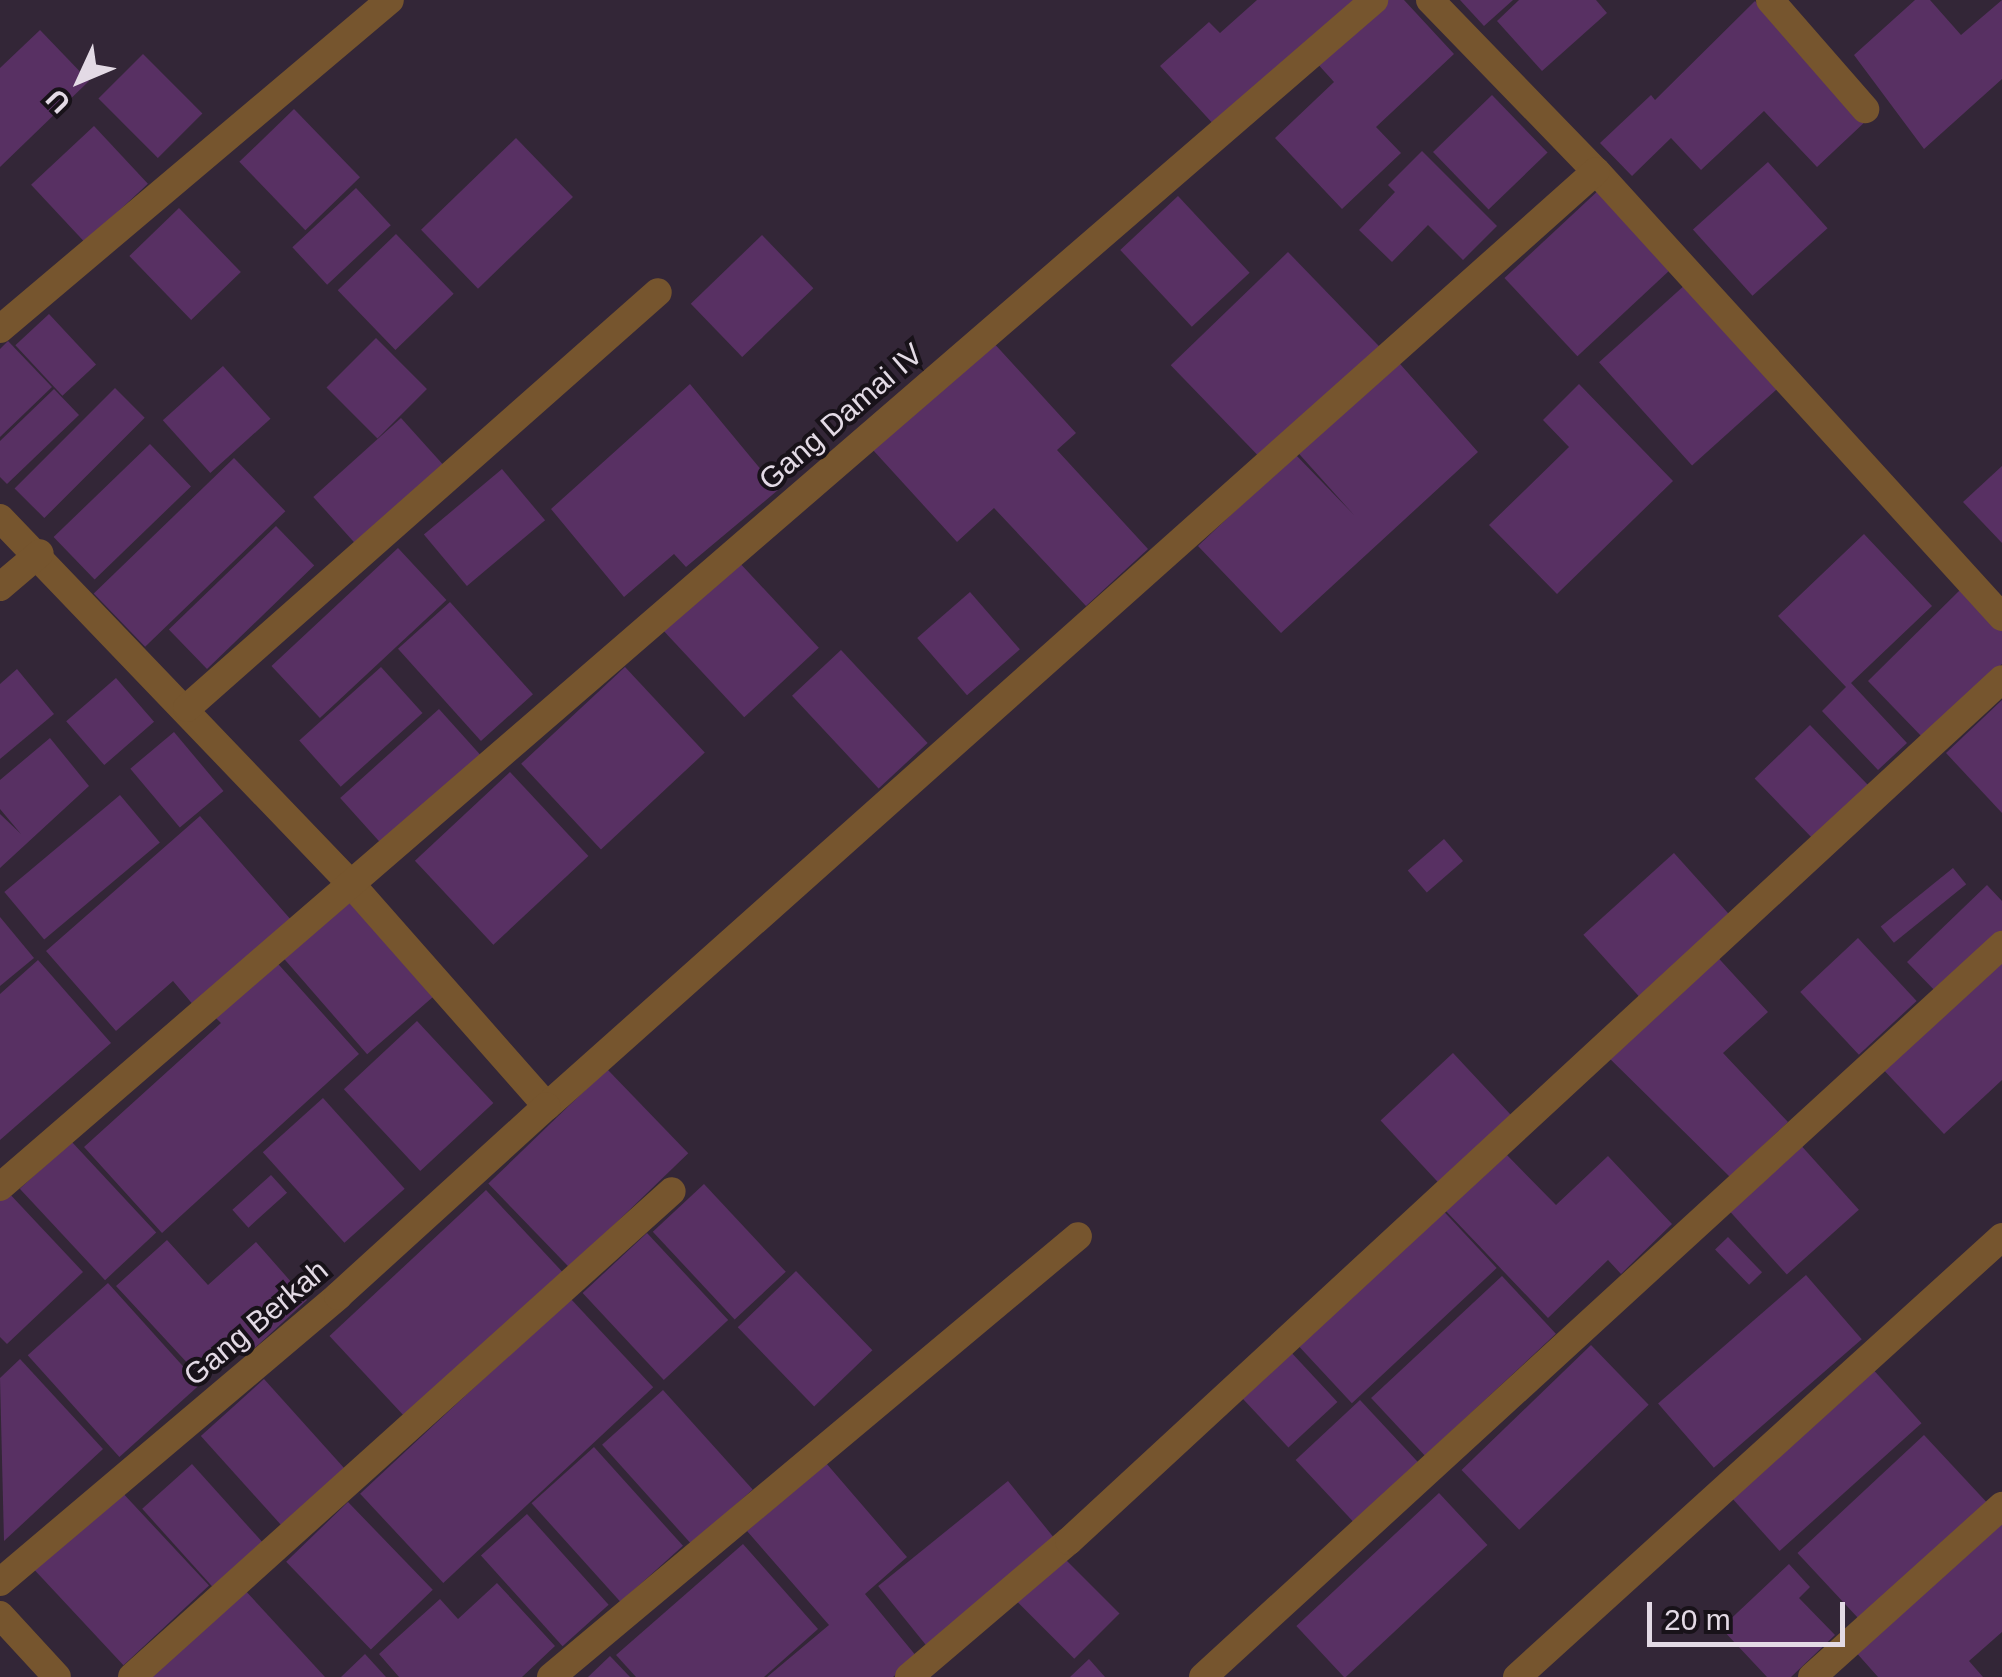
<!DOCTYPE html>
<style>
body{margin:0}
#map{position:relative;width:2002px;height:1677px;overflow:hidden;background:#332637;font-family:Helvetica,sans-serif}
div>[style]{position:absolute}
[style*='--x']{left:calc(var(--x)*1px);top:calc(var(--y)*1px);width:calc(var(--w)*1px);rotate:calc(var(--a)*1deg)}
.building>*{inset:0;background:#583063;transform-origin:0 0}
.minor>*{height:28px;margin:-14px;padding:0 14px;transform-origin:14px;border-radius:14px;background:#76552e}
.tertiary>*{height:28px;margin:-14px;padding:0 14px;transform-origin:14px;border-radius:14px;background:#76552e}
span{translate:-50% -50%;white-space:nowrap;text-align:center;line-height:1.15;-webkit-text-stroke:8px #181219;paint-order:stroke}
.street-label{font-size:30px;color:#e3dae5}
.north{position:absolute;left:30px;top:30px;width:100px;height:100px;-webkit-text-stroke:8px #181219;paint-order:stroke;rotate:226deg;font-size:28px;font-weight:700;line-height:40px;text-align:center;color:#e3dae5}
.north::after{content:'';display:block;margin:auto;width:35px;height:45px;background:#e3dae5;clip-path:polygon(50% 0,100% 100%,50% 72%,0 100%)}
.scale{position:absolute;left:1647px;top:1602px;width:198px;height:45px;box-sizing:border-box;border:5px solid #e3dae5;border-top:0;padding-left:12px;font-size:30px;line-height:35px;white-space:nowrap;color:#e3dae5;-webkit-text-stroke:8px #181219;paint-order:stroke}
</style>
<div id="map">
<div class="building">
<div style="clip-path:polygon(1257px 0,1359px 0,1216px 127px,1160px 66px,1209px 22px,1220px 33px)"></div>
<div style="clip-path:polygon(1381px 0,1404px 0,1454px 54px,1376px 127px,1401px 153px,1342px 209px,1275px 138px,1334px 82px,1315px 61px)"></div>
<div style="clip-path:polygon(1460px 0,1513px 0,1484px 26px)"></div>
<div style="clip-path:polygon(1519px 0,1596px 0,1607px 13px,1542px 71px,1497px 21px)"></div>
<div style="clip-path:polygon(1915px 0,1930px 0,1961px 35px,2002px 0,2002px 79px,1924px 149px,1854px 55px)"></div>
<div style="clip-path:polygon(1755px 1px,1867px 120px,1817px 167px,1764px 111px,1701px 170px,1671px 138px,1632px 176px,1600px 143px,1651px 95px,1655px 100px)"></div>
<div style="clip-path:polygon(40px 30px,89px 81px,0 167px,0 68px)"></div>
<div style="left:143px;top:54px;width:84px;height:63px;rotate:45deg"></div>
<div style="left:1492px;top:95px;width:80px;height:82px;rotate:46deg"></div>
<div style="left:294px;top:109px;width:95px;height:76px;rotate:46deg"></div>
<div style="left:94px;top:126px;width:79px;height:86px;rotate:47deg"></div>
<div style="left:516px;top:138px;width:82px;height:132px;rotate:46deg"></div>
<div style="clip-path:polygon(1422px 151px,1497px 226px,1463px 260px,1428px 225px,1392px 262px,1359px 230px,1395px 192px,1388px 185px)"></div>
<div style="left:1768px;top:162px;width:89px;height:101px;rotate:48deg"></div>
<div style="left:356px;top:188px;width:51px;height:87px;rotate:47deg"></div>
<div style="left:1601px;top:188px;width:107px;height:132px;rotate:47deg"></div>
<div style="left:1178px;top:196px;width:105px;height:79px;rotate:47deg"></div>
<div style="left:179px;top:208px;width:89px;height:69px;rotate:46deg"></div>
<div style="left:396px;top:234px;width:83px;height:81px;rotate:46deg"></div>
<div style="left:762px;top:235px;width:74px;height:99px;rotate:46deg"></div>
<div style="left:1288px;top:252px;width:136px;height:163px;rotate:46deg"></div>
<div style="left:1686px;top:284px;width:139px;height:117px;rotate:48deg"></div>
<div style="left:49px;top:314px;width:69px;height:46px;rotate:47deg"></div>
<div style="left:376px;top:338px;width:72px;height:70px;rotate:45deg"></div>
<div style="clip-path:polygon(991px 340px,1076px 433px,1057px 450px,1148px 549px,1086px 606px,994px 508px,957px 542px,873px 450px)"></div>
<div style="clip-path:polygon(8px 341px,52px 387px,0 437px,0 349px)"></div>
<div style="clip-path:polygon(1393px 356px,1478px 452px,1281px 633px,1198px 546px,1295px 454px,1354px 515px,1292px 446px)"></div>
<div style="left:223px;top:366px;width:71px;height:81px;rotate:48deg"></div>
<div style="clip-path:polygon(690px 384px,778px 490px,686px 567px,674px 554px,624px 597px,551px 509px)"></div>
<div style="clip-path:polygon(1579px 384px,1673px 481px,1557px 594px,1489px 525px,1569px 447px,1543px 420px)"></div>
<div style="left:115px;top:388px;width:42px;height:142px;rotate:45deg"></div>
<div style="clip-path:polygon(54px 389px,79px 415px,7px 484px,0 477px,0 441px)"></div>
<div style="left:401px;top:418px;width:70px;height:118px;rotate:48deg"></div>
<div style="left:150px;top:444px;width:59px;height:134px;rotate:46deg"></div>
<div style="left:234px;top:458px;width:74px;height:195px;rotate:46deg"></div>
<div style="clip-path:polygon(2002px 466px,2002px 543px,1963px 502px)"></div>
<div style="left:502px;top:469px;width:67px;height:102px;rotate:50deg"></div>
<div style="left:276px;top:526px;width:55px;height:149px;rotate:46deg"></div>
<div style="clip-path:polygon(1864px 534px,1932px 606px,1851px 683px,1907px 743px,1878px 770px,1822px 711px,1846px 687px,1778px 616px)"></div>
<div style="left:398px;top:548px;width:71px;height:173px;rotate:47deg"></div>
<div style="left:737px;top:560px;width:120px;height:102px;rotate:47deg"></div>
<div style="clip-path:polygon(1961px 589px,2002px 630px,2002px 664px,1925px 740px,1868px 681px)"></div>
<div style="left:970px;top:592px;width:76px;height:70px;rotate:49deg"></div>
<div style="left:450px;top:602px;width:124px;height:70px;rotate:48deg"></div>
<div style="left:841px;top:650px;width:127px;height:67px;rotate:47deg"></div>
<div style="left:381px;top:667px;width:62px;height:110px;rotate:48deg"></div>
<div style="left:625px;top:667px;width:117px;height:142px;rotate:47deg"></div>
<div style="clip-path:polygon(17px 669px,54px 714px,0 759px,0 684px)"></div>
<div style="left:116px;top:678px;width:58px;height:66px;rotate:49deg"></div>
<div style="clip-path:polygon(2002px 700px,2002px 813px,1946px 753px)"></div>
<div style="left:439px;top:709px;width:71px;height:133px;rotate:48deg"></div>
<div style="left:1810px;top:725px;width:88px;height:77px;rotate:46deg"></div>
<div style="left:174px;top:732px;width:77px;height:57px;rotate:50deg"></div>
<div style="clip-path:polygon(50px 738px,89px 786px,0 868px,0 814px,21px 834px,0 809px,0 780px)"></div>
<div style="left:510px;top:772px;width:115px;height:130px;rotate:47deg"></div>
<div style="left:120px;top:795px;width:62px;height:151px;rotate:50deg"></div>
<div style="clip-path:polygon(200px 816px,292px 921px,195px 1007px,173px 981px,116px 1031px,46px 951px)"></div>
<div style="left:1444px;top:839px;width:29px;height:48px;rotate:49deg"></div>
<div style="left:1674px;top:853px;width:89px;height:122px;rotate:48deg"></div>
<div style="left:1953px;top:868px;width:21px;height:93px;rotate:51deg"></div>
<div style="clip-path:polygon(1987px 885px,2002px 901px,2002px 937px,1940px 996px,1907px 962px)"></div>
<div style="left:351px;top:900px;width:127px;height:89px;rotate:49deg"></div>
<div style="clip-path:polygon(0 917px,34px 958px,0 986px)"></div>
<div style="left:1858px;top:938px;width:86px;height:79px;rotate:47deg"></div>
<div style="clip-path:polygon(2002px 949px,2002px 1080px,1944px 1134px,1879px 1065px)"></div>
<div style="clip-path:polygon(1711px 950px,1768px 1012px,1723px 1053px,1788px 1122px,1730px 1177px,1602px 1051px)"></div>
<div style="clip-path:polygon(271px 956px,359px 1054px,162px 1233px,84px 1147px,221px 1023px,210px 1012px)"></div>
<div style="clip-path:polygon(38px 960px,111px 1043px,0 1140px,0 994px)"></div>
<div style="left:417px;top:1021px;width:112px;height:100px;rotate:47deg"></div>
<div style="left:1453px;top:1053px;width:88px;height:99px;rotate:47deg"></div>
<div style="left:607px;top:1069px;width:117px;height:165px;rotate:46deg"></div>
<div style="left:323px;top:1098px;width:122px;height:81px;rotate:48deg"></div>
<div style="left:71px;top:1141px;width:125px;height:70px;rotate:47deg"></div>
<div style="left:1798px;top:1142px;width:91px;height:97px;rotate:48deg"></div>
<div style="clip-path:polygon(1504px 1152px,1556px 1205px,1608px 1156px,1672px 1224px,1621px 1274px,1608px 1260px,1548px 1318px,1444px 1209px)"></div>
<div style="left:271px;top:1175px;width:24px;height:52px;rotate:48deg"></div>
<div style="left:704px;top:1184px;width:120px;height:70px;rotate:47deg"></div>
<div style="left:486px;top:1190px;width:121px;height:214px;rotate:47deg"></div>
<div style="clip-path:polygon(7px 1191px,83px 1272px,7px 1344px,0 1337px,0 1197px)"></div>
<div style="left:1436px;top:1203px;width:89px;height:198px;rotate:47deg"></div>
<div style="left:647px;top:1233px;width:119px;height:88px;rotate:47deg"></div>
<div style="left:1728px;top:1237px;width:49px;height:18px;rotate:46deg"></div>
<div style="clip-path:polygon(167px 1240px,208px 1285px,256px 1242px,307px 1300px,246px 1356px,240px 1348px,204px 1381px,116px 1286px)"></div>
<div style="left:796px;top:1271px;width:110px;height:81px;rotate:46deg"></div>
<div style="left:1806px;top:1275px;width:85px;height:196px;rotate:49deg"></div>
<div style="left:1502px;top:1276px;width:79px;height:179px;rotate:47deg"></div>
<div style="left:108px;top:1283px;width:137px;height:108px;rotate:48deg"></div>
<div style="left:570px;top:1298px;width:122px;height:287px;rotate:47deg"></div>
<div style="left:1591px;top:1345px;width:83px;height:180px;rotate:46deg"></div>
<div style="left:1289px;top:1350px;width:71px;height:67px;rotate:47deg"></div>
<div style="clip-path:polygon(20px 1359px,103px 1449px,4px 1541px,0 1378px)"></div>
<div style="left:1870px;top:1366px;width:77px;height:191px;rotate:48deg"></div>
<div style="left:264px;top:1379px;width:122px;height:85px;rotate:48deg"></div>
<div style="left:663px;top:1390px;width:134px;height:82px;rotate:48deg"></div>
<div style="left:1360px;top:1400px;width:90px;height:88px;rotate:47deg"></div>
<div style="left:1924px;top:1435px;width:97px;height:173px;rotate:47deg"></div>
<div style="left:594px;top:1447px;width:133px;height:84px;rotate:48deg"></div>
<div style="clip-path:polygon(826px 1463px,907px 1557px,865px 1594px,917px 1657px,893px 1677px,767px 1677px,829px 1625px,747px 1531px)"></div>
<div style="left:192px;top:1464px;width:108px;height:67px;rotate:48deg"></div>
<div style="left:1008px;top:1481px;width:79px;height:167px;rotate:51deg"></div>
<div style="left:119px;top:1489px;width:132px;height:117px;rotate:47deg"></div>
<div style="left:1439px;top:1493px;width:71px;height:195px;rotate:47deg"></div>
<div style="left:348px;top:1502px;width:122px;height:86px;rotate:46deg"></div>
<div style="left:527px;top:1514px;width:122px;height:62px;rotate:48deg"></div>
<div style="clip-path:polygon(2002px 1518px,2002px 1632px,1969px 1661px,1983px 1677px,1878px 1677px,1854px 1650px)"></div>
<div style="clip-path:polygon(743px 1544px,818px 1629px,764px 1677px,636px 1677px,616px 1655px)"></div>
<div style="left:1058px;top:1552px;width:87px;height:64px;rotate:45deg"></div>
<div style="clip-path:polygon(1789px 1564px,1810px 1587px,1799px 1598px,1835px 1635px,1791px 1677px,1767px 1677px,1721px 1628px)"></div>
<div style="clip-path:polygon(497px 1583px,555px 1646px,522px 1677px,399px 1677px,379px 1654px,440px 1599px,458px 1619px)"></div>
<div style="clip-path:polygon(243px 1588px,325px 1677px,147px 1677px)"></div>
<div style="clip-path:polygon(365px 1654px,386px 1677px,341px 1677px)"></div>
<div style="clip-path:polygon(610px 1656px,630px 1677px,588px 1677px)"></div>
<div style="clip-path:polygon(1089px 1659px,1105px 1677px,1070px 1677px)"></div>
</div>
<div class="minor">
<div style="--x:1430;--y:0;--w:238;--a:45.9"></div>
<div style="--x:1596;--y:171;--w:603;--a:47.69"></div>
<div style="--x:1770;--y:0;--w:145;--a:48.9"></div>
<div style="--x:0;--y:329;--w:510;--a:-40.15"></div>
<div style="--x:0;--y:518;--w:507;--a:46.2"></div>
<div style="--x:351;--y:884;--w:296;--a:48.6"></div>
<div style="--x:547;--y:1106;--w:1405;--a:-41.71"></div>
<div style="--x:0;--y:587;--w:52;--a:-40.4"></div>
<div style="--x:187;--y:708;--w:628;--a:-41.45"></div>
<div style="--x:0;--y:1187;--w:1816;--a:-40.82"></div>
<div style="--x:0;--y:1582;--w:443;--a:-40.2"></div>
<div style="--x:338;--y:1296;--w:282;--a:-42.3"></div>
<div style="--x:132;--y:1677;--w:726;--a:-41.99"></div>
<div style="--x:551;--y:1677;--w:687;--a:-39.92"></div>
<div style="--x:909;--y:1677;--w:210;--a:-40.4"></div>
<div style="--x:1069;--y:1541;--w:1270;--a:-42.73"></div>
<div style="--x:1203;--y:1677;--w:1084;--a:-42.49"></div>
<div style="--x:1517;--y:1677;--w:655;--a:-42.21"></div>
<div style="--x:1812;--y:1677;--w:256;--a:-42"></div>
</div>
<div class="tertiary">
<div style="--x:0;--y:1615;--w:84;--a:47.4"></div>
</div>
<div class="street-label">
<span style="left:841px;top:417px;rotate:-41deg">Gang Damai IV</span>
<span style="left:256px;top:1323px;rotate:-40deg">Gang Berkah</span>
</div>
<div class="north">U</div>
<div class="scale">20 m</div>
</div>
